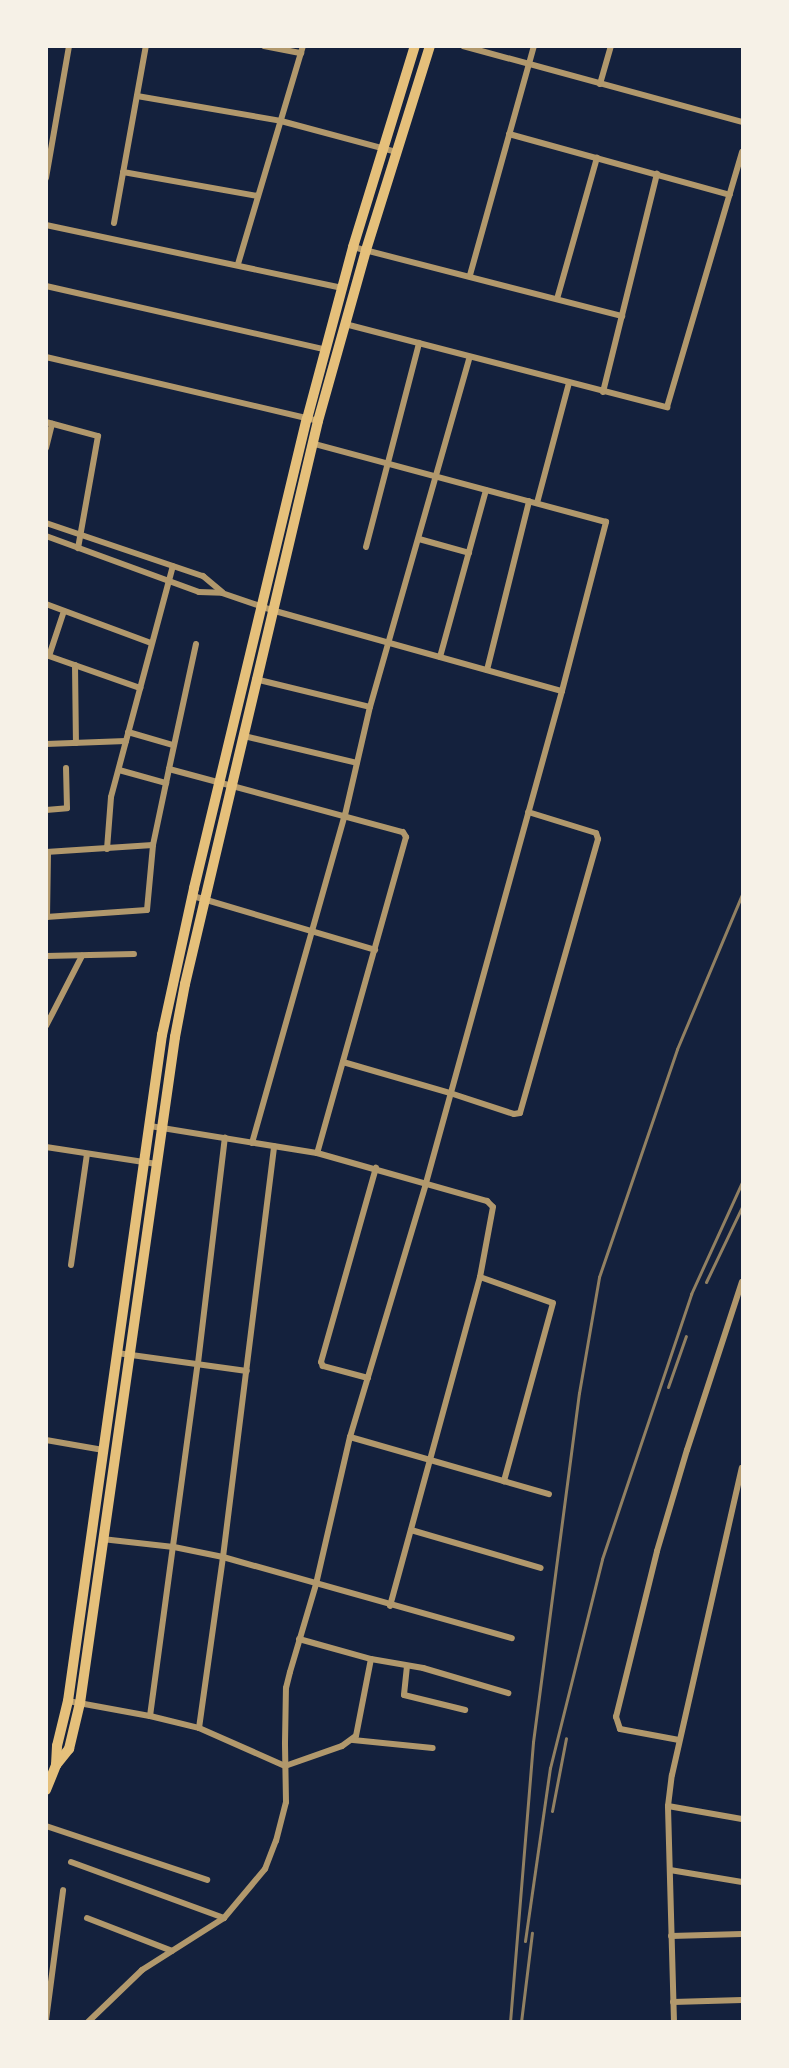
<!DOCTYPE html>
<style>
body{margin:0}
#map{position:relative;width:789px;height:2068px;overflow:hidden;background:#14213d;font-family:"Fira Sans",sans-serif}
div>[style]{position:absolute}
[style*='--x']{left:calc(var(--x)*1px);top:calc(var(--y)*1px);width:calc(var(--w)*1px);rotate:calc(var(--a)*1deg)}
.minor>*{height:6px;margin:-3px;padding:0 3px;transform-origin:3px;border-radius:3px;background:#b1986c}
.primary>*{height:10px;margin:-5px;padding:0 5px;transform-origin:5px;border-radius:5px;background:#e5c07b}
.rail>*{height:3px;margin:-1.5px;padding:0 1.5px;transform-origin:1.5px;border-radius:1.5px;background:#918062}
span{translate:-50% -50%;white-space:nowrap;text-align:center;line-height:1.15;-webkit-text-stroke:6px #f6f1e7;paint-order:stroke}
.frame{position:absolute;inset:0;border:48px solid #f6f1e7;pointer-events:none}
</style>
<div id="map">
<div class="minor">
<div style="--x:264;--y:46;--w:38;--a:11"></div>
<div style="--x:463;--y:46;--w:289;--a:15.2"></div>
<div style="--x:600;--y:84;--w:40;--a:-74"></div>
<div style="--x:137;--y:96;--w:146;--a:9.8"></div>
<div style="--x:281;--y:121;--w:120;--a:15"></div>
<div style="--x:509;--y:134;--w:229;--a:15.4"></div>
<div style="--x:123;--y:172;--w:137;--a:10.1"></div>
<div style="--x:46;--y:178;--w:134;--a:-80.1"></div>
<div style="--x:114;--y:223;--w:180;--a:-79.8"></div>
<div style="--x:46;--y:225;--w:303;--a:12"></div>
<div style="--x:353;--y:247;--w:278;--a:14.4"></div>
<div style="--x:238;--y:264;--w:227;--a:-73.4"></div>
<div style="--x:470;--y:275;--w:238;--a:-74.4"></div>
<div style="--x:46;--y:286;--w:288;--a:12.8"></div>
<div style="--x:557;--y:299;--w:147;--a:-74.2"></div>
<div style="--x:345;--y:324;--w:333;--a:14.5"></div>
<div style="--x:667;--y:407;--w:266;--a:-73.6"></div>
<div style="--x:46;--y:357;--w:279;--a:13.2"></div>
<div style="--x:603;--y:392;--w:225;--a:-76.1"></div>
<div style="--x:46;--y:422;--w:54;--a:15.1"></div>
<div style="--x:98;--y:436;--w:114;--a:100.1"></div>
<div style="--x:46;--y:448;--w:25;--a:-76"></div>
<div style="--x:537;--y:503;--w:124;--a:-75.1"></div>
<div style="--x:46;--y:523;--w:166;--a:18.7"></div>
<div style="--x:203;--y:576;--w:25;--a:40"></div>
<div style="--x:46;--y:536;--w:163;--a:20.1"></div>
<div style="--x:199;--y:592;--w:23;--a:2"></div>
<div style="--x:222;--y:593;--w:56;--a:18.8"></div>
<div style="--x:275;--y:611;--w:298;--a:15.6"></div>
<div style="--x:419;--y:539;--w:52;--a:15.6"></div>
<div style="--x:366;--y:547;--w:211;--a:-75.4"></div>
<div style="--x:46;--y:604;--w:112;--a:20.4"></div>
<div style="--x:196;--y:644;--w:128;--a:102.2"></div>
<div style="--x:169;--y:769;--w:242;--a:15.1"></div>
<div style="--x:403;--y:832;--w:6;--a:59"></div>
<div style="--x:406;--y:837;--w:328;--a:105.7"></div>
<div style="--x:46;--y:655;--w:100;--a:19.3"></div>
<div style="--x:49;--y:656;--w:47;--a:-71.6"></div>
<div style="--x:440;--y:657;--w:173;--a:-74.6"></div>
<div style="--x:75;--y:665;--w:78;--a:89.3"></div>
<div style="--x:487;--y:670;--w:174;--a:-76"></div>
<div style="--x:255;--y:679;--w:118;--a:13.7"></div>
<div style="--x:128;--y:732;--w:47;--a:16.1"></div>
<div style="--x:244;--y:736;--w:116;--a:13.4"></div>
<div style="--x:46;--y:744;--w:80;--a:-2.1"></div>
<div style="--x:119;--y:770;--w:49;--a:15.5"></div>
<div style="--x:46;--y:810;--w:21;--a:-5"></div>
<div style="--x:67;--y:808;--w:40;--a:-91.4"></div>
<div style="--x:107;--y:849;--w:52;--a:-85.6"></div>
<div style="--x:111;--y:797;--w:239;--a:-75"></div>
<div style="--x:46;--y:852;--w:107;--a:-3.7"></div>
<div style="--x:153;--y:845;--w:78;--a:-78.1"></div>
<div style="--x:193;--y:896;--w:190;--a:16.5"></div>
<div style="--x:46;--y:917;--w:101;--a:-4"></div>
<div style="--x:147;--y:910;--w:65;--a:-84.7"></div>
<div style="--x:47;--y:917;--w:65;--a:-89.1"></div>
<div style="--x:46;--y:956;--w:88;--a:-1.3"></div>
<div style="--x:46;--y:1026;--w:79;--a:-62.8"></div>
<div style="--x:343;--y:1062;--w:111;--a:16.2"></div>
<div style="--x:450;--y:1093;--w:67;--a:18.2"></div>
<div style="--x:514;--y:1114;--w:6;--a:-9"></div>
<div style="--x:520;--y:1113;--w:285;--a:-74.1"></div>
<div style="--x:598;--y:839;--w:6;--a:-108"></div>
<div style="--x:596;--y:833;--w:71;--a:-162.8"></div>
<div style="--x:150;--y:1126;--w:169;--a:9.2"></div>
<div style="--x:317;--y:1153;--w:177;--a:15.8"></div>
<div style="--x:487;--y:1201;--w:8;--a:45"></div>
<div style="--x:493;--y:1207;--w:71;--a:100.5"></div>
<div style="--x:480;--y:1277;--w:341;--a:105.3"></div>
<div style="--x:252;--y:1143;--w:341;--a:-74.2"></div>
<div style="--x:345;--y:815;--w:111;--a:-77"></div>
<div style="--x:370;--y:707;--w:364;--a:-74.1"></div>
<div style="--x:46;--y:1147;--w:112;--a:8.7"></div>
<div style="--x:71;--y:1265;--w:112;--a:-81.8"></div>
<div style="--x:480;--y:1277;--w:77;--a:19.6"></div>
<div style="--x:553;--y:1303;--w:185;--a:105.4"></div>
<div style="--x:117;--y:1353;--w:131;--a:7.9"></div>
<div style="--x:368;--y:1378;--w:47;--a:-165.1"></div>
<div style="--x:323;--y:1366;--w:4;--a:-117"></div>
<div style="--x:321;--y:1362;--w:202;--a:-74.2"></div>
<div style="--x:350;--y:1437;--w:207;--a:16"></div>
<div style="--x:46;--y:1440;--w:58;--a:10"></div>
<div style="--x:411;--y:1530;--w:135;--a:16.3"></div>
<div style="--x:102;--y:1539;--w:72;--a:6.3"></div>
<div style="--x:174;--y:1547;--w:50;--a:11.5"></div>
<div style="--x:223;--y:1557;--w:300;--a:15.7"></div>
<div style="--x:299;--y:1639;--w:75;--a:15.5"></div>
<div style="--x:371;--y:1659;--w:53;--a:9.8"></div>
<div style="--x:423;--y:1668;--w:89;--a:16.4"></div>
<div style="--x:407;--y:1666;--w:29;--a:96"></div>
<div style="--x:404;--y:1695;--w:63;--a:13.8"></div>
<div style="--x:68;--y:1701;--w:83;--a:10.4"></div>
<div style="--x:150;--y:1716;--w:50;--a:13.8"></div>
<div style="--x:199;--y:1728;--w:173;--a:-82"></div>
<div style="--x:223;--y:1557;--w:414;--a:-82.9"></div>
<div style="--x:150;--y:1716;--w:356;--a:-82.3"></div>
<div style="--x:198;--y:1363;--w:227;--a:-83.2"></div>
<div style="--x:199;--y:1728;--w:94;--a:23.8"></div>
<div style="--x:285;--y:1766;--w:60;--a:-19.3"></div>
<div style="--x:342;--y:1746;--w:17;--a:-36"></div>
<div style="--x:356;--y:1736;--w:78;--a:-79"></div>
<div style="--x:353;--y:1740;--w:80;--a:5.7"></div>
<div style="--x:679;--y:1740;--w:60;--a:-169.4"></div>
<div style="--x:620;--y:1729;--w:13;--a:-108"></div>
<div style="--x:616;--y:1717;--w:171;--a:-76.1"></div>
<div style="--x:657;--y:1551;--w:105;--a:-73.5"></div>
<div style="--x:687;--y:1450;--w:177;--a:-71.9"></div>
<div style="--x:668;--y:1806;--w:75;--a:10"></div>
<div style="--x:46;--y:1826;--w:170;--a:18.5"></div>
<div style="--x:71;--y:1862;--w:163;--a:20.1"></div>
<div style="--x:670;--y:1870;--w:73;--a:9.5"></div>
<div style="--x:87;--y:1918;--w:91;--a:21.2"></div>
<div style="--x:671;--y:1936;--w:71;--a:-1.6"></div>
<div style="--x:673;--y:2002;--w:69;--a:-1.7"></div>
<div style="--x:46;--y:2020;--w:131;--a:-82.5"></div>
<div style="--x:88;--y:2022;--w:75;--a:-43.9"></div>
<div style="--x:142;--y:1970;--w:97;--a:-32.4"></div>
<div style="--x:224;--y:1918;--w:64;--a:-50.1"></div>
<div style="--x:265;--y:1869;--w:30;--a:-69"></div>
<div style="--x:276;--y:1841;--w:40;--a:-75.6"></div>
<div style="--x:286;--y:1802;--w:59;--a:-91"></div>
<div style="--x:285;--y:1743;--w:55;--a:-89"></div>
<div style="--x:286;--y:1688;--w:16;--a:-76"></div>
<div style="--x:290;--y:1672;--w:92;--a:-73.5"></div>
<div style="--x:316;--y:1584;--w:151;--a:-77"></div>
<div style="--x:350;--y:1437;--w:265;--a:-73.3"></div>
<div style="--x:426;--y:1183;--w:510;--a:-74.55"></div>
<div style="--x:562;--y:691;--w:175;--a:-75.4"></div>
<div style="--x:606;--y:522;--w:305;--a:-165"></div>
<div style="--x:674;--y:2022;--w:216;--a:-91.6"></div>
<div style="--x:668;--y:1806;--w:31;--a:-83"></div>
<div style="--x:672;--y:1775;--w:315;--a:-77.2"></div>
</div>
<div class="primary">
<div style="--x:56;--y:1765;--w:19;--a:-87"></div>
<div style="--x:57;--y:1746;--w:46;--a:-76.3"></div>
<div style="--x:68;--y:1701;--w:673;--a:-81.97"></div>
<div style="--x:162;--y:1035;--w:150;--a:-77.7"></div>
<div style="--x:194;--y:888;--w:482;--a:-76.5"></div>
<div style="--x:307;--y:419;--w:178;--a:-75"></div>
<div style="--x:353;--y:247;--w:210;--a:-72.9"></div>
<div style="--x:46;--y:1790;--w:27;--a:-68"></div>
<div style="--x:56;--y:1765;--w:21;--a:-51"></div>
<div style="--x:69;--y:1749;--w:47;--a:-76.6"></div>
<div style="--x:80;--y:1703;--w:673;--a:-81.88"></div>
<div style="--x:175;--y:1037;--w:54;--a:-79.3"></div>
<div style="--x:185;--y:984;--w:578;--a:-76.71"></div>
<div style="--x:318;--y:421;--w:178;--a:-74.3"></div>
<div style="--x:366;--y:250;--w:214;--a:-72.6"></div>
</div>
<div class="rail">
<div style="--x:706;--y:1282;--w:83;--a:-64.4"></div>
<div style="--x:668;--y:1387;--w:54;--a:-70.6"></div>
<div style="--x:552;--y:1811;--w:74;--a:-79.1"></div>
<div style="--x:525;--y:1941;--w:175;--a:-81.8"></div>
<div style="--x:550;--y:1768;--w:215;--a:-76"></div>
<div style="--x:602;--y:1559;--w:280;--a:-71.4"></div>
<div style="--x:691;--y:1294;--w:123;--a:-65.5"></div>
<div style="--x:510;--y:2022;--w:281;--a:-85.3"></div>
<div style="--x:533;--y:1742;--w:352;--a:-82.5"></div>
<div style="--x:579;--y:1393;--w:118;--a:-80.2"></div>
<div style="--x:599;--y:1277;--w:241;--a:-71.1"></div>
<div style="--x:677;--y:1049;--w:168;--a:-67.2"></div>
<div style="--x:521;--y:2022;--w:90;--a:-83"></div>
</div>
<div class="frame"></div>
</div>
